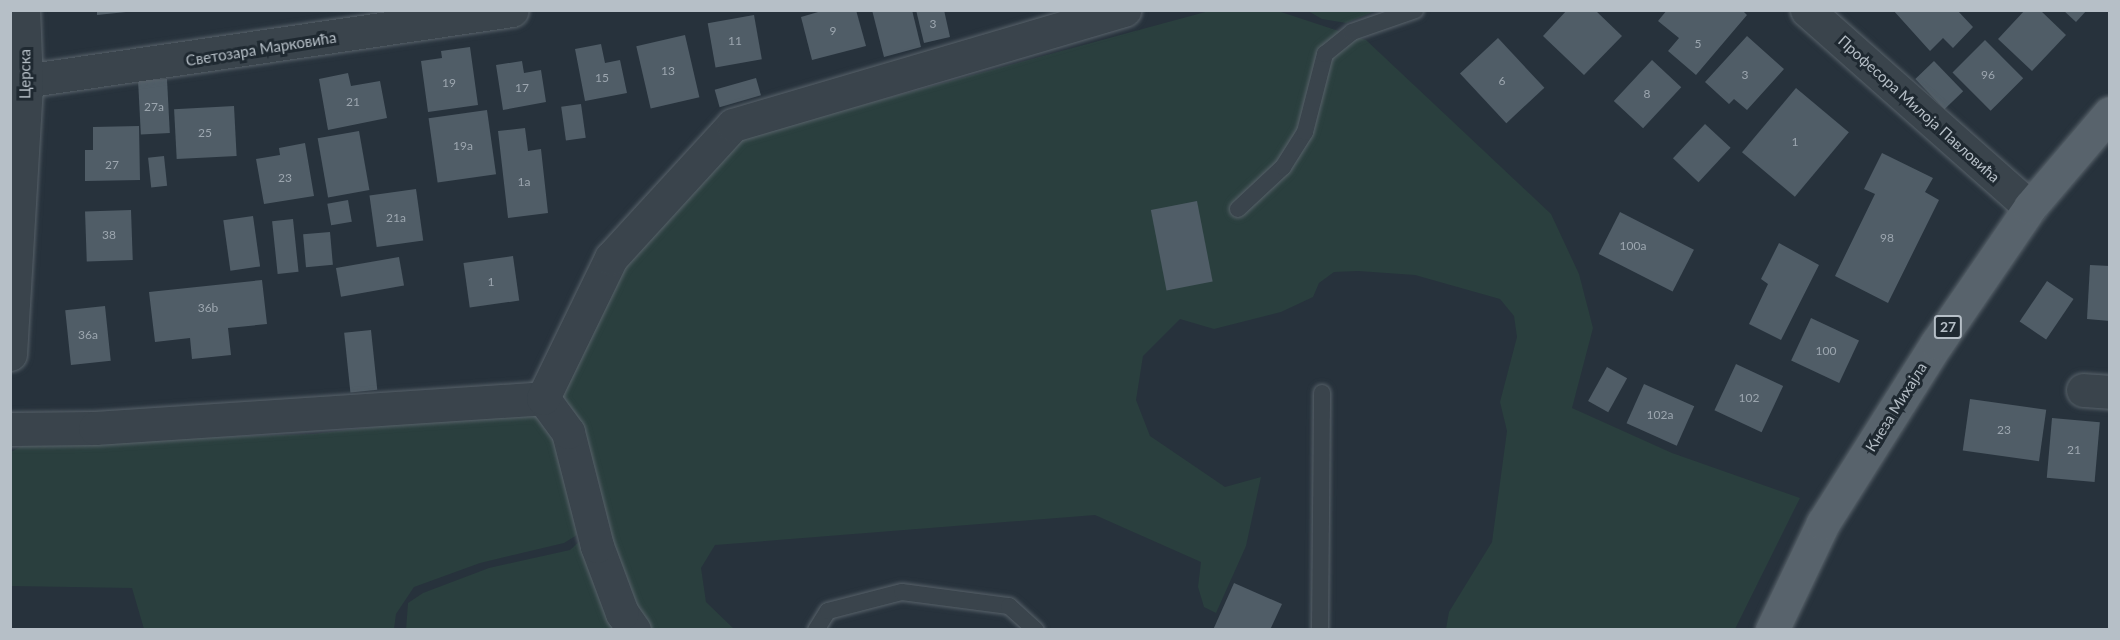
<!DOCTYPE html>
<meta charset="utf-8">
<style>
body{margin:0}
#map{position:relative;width:2120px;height:640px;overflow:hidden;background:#27323c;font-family:Lato,sans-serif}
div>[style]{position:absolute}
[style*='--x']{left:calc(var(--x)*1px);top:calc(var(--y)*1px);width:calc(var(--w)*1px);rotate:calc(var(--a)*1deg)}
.green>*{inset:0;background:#2a3f3e}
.building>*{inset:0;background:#505d67;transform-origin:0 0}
.roads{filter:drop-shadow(0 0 2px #58626a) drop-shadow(0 0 2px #58626a)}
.lane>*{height:16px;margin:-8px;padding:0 8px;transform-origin:8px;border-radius:8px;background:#3a444c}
.street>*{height:33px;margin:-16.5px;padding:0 16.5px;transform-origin:16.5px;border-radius:16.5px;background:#3a444c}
.primary>*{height:33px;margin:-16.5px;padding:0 16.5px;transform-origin:16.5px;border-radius:16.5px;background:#58636c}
span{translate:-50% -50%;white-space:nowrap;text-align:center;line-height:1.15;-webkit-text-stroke:6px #1f2931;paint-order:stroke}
.number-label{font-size:12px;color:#9ca6af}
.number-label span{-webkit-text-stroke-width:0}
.shield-label span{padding:2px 4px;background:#1f2931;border:2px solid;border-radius:4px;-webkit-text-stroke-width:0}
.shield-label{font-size:14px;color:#b6bfc7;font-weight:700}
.street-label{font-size:15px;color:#b6bfc7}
.frame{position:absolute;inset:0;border:12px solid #b6bfc7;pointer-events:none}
</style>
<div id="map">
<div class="green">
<div style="clip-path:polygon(1209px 11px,1278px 11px,1366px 40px,1551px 214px,1579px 274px,1593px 328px,1572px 408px,1672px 453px,1800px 498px,1735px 629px,1446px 629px,1449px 612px,1492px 542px,1507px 431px,1500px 402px,1517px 337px,1514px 316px,1500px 299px,1415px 275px,1358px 271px,1334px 272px,1319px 283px,1313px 297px,1281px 312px,1214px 329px,1180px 319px,1143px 356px,1136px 400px,1150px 436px,1225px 487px,1261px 477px,1246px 546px,1216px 613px,1204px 607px,1198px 587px,1201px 562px,1095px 515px,715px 545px,701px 568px,706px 602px,734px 629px,406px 630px,408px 603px,423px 593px,489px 568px,570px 550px,605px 518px,559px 386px,615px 282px,683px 193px,744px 137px)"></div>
<div style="clip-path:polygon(1308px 11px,1375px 11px,1346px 23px,1322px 19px)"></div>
<div style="clip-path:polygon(508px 411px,540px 411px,556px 425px,577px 535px,564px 543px,480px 563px,414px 587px,396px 614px,394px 629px,144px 629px,132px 588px,11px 586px,11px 452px,27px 443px,313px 434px)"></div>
</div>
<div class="building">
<div style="clip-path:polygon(97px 10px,126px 10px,126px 12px,97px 15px)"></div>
<div style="clip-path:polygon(825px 10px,856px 10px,866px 46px,812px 60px,801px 17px)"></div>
<div style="clip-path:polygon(872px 10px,912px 10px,921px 47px,884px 57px)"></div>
<div style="clip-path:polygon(916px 10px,944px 10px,950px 37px,924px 43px)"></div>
<div style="clip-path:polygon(1567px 10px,1595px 10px,1622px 36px,1584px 75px,1543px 36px)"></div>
<div style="clip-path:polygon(1667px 10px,1742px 10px,1747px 15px,1696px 75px,1668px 51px,1679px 38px,1658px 21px)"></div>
<div style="clip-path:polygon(1893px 10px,1957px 10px,1973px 27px,1953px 48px,1943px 38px,1930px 51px)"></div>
<div style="clip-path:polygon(2025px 10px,2040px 10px,2066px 35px,2032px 71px,1998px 39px)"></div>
<div style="clip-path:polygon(2063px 10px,2087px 10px,2076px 22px)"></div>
<div style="left:754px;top:15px;width:45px;height:47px;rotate:80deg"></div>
<div style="left:685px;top:35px;width:64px;height:50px;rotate:77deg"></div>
<div style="clip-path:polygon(1747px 36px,1784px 69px,1747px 110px,1734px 99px,1729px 104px,1705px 82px)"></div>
<div style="left:1498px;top:38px;width:68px;height:52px;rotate:47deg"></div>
<div style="left:1985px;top:40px;width:54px;height:46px;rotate:45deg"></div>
<div style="clip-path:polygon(601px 44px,605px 63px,620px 60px,627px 93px,585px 101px,575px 49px)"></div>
<div style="clip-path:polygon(470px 47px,478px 105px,428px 112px,421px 61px,442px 58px,441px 51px)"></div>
<div style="left:1652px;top:60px;width:40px;height:56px;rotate:43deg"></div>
<div style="clip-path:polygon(522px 61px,524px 73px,541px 70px,546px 102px,503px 110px,496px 65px)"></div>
<div style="left:1934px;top:61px;width:42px;height:26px;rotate:46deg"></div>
<div style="clip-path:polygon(348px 73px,351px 86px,380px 81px,387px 118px,328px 130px,319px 79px)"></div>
<div style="left:756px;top:78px;width:18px;height:43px;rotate:74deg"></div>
<div style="left:167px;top:79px;width:54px;height:29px;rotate:87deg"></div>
<div style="left:1796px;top:88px;width:69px;height:84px;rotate:40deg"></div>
<div style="left:581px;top:104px;width:34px;height:20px;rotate:82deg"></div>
<div style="left:234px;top:106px;width:50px;height:60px;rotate:87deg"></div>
<div style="left:487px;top:110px;width:65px;height:59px;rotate:82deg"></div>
<div style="left:1705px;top:124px;width:35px;height:47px;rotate:43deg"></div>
<div style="clip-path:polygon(139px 126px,140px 180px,85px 181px,85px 150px,93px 150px,93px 127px)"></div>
<div style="clip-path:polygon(525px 128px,528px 151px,541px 149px,548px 213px,508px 218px,498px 131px)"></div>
<div style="left:359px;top:131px;width:60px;height:42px;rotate:80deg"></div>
<div style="clip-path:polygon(305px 143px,314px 196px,264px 204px,256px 159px,280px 155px,279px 148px)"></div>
<div style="clip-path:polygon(1882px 153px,1933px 178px,1925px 192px,1939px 200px,1888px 303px,1835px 276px,1875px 194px,1864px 189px)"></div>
<div style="left:164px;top:156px;width:30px;height:16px;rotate:84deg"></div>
<div style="left:416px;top:189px;width:52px;height:47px;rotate:82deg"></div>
<div style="left:348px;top:200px;width:22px;height:21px;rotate:80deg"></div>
<div style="left:1197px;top:201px;width:82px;height:47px;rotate:79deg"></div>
<div style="left:131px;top:210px;width:50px;height:46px;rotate:88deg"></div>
<div style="left:1620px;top:212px;width:83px;height:47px;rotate:27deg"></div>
<div style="left:253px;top:216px;width:51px;height:30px;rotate:82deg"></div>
<div style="left:293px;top:219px;width:53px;height:21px;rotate:84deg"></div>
<div style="left:330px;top:232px;width:33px;height:27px;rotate:85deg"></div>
<div style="clip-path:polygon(1779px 243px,1819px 265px,1781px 340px,1749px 324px,1768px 284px,1761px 279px)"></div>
<div style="left:513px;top:256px;width:45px;height:50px;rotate:82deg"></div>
<div style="left:399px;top:257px;width:29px;height:64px;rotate:80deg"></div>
<div style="clip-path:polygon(2090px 265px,2110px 266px,2110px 321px,2087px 319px)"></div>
<div style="clip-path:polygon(262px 280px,267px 324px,228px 328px,231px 355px,192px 359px,190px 338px,155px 342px,149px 292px)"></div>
<div style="left:2047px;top:281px;width:32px;height:49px;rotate:34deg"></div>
<div style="left:105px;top:306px;width:55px;height:40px;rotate:84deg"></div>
<div style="left:1811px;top:318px;width:53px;height:47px;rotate:25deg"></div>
<div style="left:371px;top:330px;width:60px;height:27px;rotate:84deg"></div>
<div style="left:1736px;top:364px;width:52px;height:51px;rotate:25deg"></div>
<div style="left:1607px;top:367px;width:23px;height:39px;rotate:29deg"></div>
<div style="left:1644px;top:384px;width:55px;height:43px;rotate:24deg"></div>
<div style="left:1970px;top:399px;width:77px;height:52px;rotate:8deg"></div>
<div style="left:2052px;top:418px;width:48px;height:60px;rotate:5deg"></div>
<div style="clip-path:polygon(1234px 583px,1282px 604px,1270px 630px,1213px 630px)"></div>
</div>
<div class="roads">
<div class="lane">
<div style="--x:1238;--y:209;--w:62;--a:-43"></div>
<div style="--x:1283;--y:167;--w:41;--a:-57.8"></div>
<div style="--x:1305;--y:132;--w:81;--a:-75.6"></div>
<div style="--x:1325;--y:54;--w:35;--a:-39"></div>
<div style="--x:1352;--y:32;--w:67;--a:-19.2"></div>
<div style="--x:816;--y:630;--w:22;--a:-58"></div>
<div style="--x:828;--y:611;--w:76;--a:-14.4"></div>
<div style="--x:902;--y:592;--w:108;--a:7.5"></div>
<div style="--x:1009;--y:606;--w:36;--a:42"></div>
<div style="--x:1320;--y:630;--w:237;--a:-89.5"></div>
</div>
<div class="street">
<div style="--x:1807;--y:10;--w:298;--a:41.5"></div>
<div style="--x:10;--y:83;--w:507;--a:-8.27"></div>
<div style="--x:10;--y:354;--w:270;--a:-86.6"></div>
<div style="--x:26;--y:84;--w:74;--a:-92.3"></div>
<div style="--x:2083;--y:390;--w:27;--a:4"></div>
<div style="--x:10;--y:429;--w:85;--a:-0.7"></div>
<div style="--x:95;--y:428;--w:449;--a:-3.8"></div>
<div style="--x:634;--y:630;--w:21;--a:-125"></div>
<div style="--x:622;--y:613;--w:72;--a:-110.5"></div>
<div style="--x:597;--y:546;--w:118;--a:-104.3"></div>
<div style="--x:568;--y:432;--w:42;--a:-126.3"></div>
<div style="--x:543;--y:398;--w:156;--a:-64.1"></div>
<div style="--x:611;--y:258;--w:180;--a:-47.5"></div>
<div style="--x:733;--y:125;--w:408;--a:-16.4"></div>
</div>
<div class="primary">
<div style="--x:1772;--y:630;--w:119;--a:-64.5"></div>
<div style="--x:1823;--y:523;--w:213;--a:-57.7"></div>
<div style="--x:1937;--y:343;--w:165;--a:-55.6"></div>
<div style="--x:2030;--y:207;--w:123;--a:-49.6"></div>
</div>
</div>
<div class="number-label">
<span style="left:933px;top:24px">3</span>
<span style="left:833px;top:31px">9</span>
<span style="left:735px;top:41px">11</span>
<span style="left:1698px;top:44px">5</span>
<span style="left:668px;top:71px">13</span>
<span style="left:1745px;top:75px">3</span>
<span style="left:1988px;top:75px">96</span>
<span style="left:602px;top:78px">15</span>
<span style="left:1502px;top:81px">6</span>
<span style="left:449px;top:83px">19</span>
<span style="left:522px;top:88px">17</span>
<span style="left:1647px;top:94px">8</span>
<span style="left:353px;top:102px">21</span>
<span style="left:154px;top:107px">27a</span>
<span style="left:205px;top:133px">25</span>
<span style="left:1795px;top:142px">1</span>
<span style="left:463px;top:146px">19a</span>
<span style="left:112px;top:165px">27</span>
<span style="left:285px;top:178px">23</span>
<span style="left:524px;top:182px">1a</span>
<span style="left:396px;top:218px">21a</span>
<span style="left:109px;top:235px">38</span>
<span style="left:1887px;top:238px">98</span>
<span style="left:1633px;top:246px">100a</span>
<span style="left:491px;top:282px">1</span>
<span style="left:208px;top:308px">36b</span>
<span style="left:88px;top:335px">36a</span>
<span style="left:1826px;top:351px">100</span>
<span style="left:1749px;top:398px">102</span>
<span style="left:1660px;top:415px">102a</span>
<span style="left:2004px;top:430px">23</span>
<span style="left:2074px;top:450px">21</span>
</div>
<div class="shield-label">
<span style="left:1948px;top:327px">27</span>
</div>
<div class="street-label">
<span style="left:261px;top:49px;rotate:-9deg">Светозара Марковића</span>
<span style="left:25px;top:74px;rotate:-90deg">Церска</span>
<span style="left:1919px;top:109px;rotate:42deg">Професора Милоја Павловића</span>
<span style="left:1896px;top:407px;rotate:-58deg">Кнеза Михајла</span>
</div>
<div class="frame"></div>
</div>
